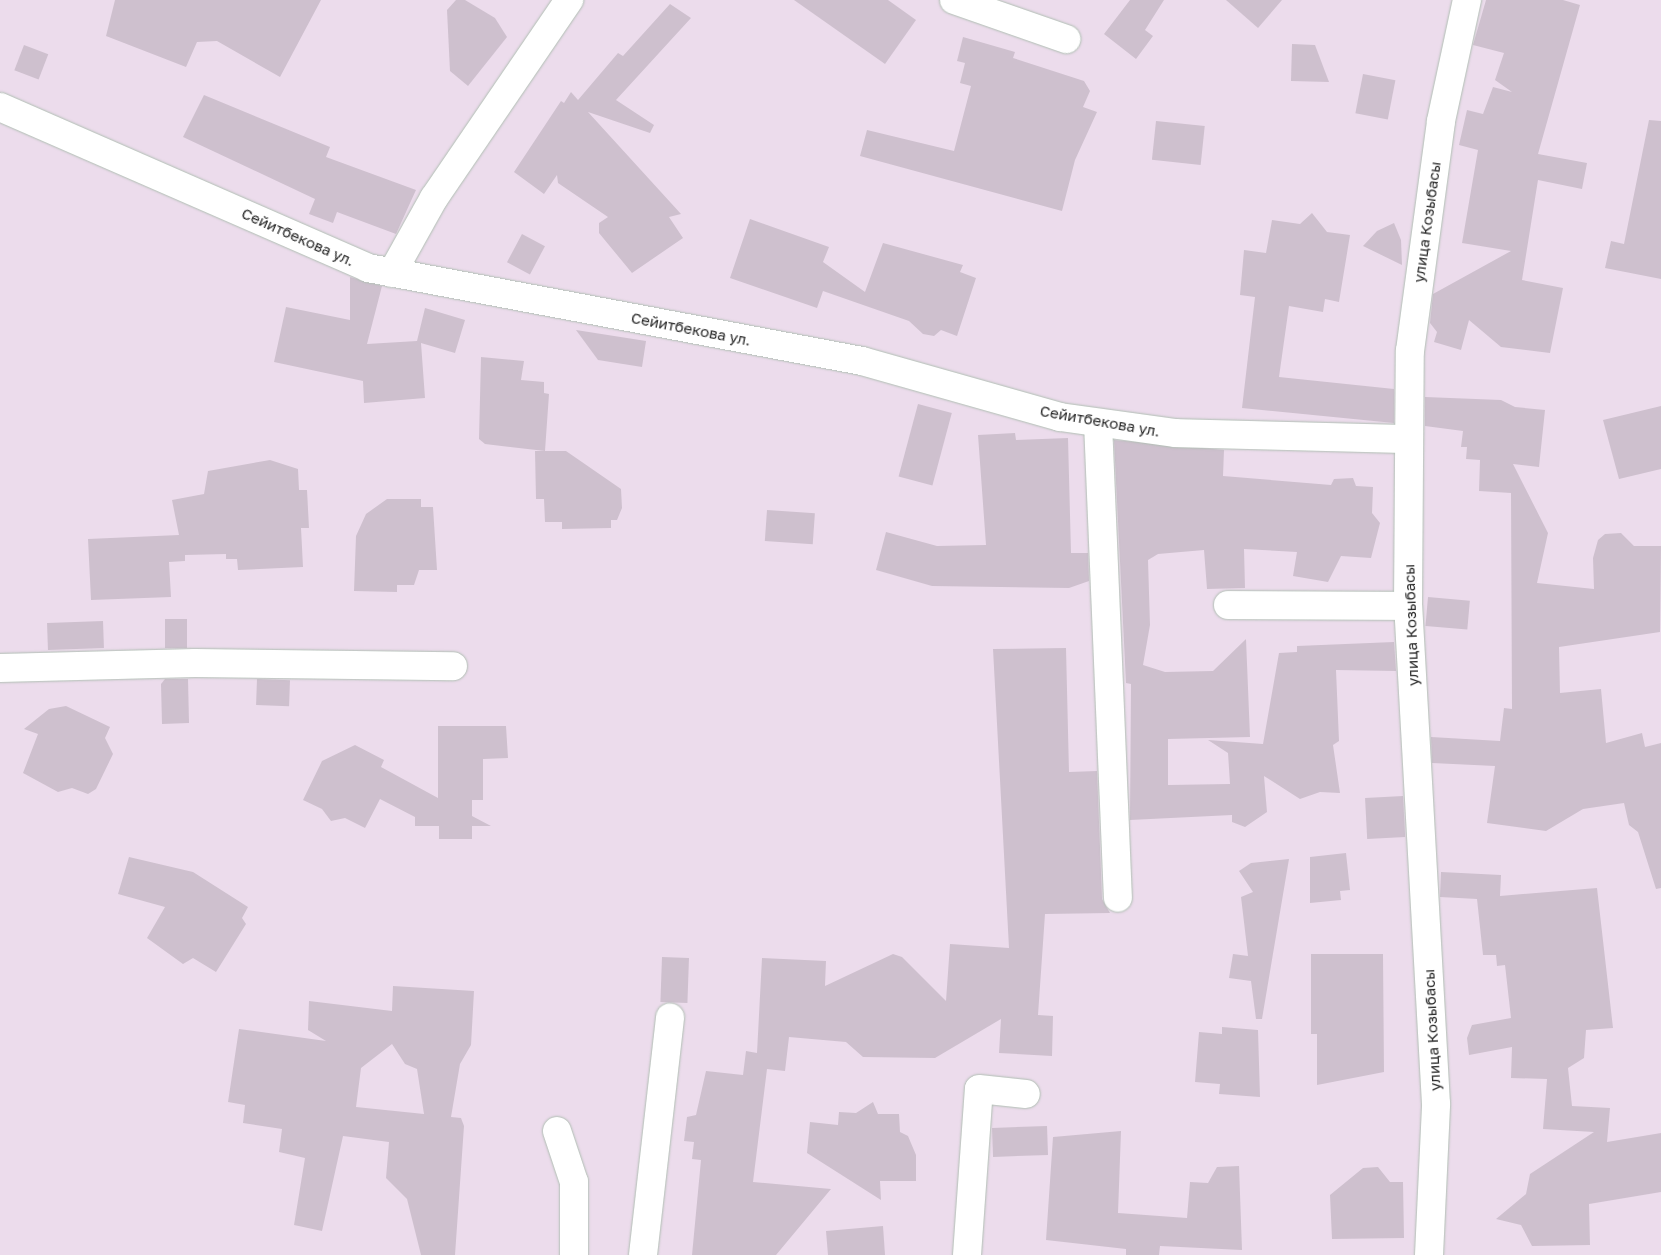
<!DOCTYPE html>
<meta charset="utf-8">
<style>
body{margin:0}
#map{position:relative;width:1661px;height:1255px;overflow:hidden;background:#ecdcec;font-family:"Golos Text",sans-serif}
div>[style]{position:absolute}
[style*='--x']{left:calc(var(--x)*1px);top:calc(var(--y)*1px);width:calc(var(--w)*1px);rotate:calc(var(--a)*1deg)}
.building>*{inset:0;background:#cec0ce;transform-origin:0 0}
.roads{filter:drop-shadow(0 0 1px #b0beb3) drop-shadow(0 0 1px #b0beb3)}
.minor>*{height:28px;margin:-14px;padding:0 14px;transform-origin:14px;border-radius:14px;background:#fff}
span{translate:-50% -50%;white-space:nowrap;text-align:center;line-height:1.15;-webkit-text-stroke:4px #fff;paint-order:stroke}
.street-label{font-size:15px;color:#2a2a2a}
</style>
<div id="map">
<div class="building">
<div style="clip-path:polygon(115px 0,321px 0,280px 77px,217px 41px,197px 42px,186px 67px,106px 36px)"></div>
<div style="clip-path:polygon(456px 0,465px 0,495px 18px,507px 37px,468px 86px,450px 71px,447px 10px)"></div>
<div style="clip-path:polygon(794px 0,888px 0,916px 20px,885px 64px)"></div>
<div style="clip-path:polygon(1130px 0,1164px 0,1145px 30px,1153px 36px,1136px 59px,1104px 34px)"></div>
<div style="clip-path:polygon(1226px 0,1282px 0,1258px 28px)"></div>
<div style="clip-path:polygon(1486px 0,1563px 0,1580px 5px,1538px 154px,1587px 163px,1582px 189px,1538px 180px,1522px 280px,1563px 288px,1550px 353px,1501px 347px,1469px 320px,1461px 350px,1434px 342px,1437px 332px,1430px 323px,1433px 294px,1511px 251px,1462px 243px,1478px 150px,1459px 145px,1467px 110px,1483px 114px,1493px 87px,1512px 92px,1495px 80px,1504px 53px,1473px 45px)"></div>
<div style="clip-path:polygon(670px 4px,691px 18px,616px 100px,654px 125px,650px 133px,588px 112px,681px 214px,669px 217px,683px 238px,632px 273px,599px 233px,599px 223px,608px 217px,558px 183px,557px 175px,544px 194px,514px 172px,561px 101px,564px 103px,571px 92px,578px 100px,618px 53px,623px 56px)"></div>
<div style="clip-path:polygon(963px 37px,1015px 52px,1013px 58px,1084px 81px,1090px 91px,1083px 107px,1097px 112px,1075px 160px,1062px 211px,860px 156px,867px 130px,954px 151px,971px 86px,960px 83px,965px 63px,957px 61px)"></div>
<div style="clip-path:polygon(1292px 44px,1315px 45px,1329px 82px,1291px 81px)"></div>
<div style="left:24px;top:45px;width:26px;height:27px;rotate:21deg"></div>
<div style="left:1363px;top:74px;width:33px;height:40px;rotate:11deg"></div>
<div style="clip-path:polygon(204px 95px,330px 147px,326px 157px,416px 190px,396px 234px,337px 212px,333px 223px,309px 214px,315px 199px,183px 137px)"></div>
<div style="clip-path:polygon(1649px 120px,1661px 121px,1661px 279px,1605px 268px,1611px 241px,1624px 244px)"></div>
<div style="left:1156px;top:121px;width:49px;height:39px;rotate:6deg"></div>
<div style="clip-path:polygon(1312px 213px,1327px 232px,1350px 235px,1339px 302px,1325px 299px,1323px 312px,1289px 306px,1279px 377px,1394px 389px,1394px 423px,1242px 408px,1255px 297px,1240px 295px,1244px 250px,1266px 253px,1272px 220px,1300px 224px)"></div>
<div style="clip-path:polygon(750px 219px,829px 247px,823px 262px,865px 292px,883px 243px,963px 265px,960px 272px,976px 278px,957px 336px,941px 330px,934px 336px,923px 334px,909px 321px,823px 291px,817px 308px,730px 278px)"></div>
<div style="clip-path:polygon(1394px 223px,1401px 240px,1402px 265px,1363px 246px,1377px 231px)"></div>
<div style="left:522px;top:234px;width:26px;height:32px;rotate:28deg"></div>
<div style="clip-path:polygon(350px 277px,382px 286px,367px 344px,417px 341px,425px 308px,465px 320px,455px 353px,421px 343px,425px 398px,364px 403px,363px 381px,274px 362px,286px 307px,350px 320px)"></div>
<div style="clip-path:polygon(576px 330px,646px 341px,642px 367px,598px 360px)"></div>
<div style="clip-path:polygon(481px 357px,524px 361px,521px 380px,544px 382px,544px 393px,549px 394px,545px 451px,566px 451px,621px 489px,622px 508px,617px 520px,611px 520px,611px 528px,562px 529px,562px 522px,545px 522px,544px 499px,536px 499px,535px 451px,545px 451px,485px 444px,479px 439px)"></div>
<div style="clip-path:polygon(1425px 397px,1501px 400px,1515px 407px,1545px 410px,1539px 467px,1513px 464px,1548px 533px,1537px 583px,1594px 589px,1593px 558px,1598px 540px,1605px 534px,1621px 533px,1634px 546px,1661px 546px,1660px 632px,1559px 647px,1560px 693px,1601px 689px,1606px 743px,1642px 733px,1645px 747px,1661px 743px,1661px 888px,1656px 889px,1638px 832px,1629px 825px,1624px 803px,1583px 809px,1546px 831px,1487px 823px,1495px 766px,1432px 763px,1431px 737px,1500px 741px,1504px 708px,1512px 709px,1511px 493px,1479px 491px,1480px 460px,1466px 459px,1467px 447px,1461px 447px,1463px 431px,1425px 426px)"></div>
<div style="left:918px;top:404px;width:35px;height:75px;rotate:15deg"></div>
<div style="clip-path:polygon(1661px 406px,1661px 469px,1619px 479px,1603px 420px)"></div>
<div style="clip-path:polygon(1015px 433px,1016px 440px,1068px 438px,1071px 553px,1088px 553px,1089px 581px,1069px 588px,932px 586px,876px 570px,886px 532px,937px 546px,986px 545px,978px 435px)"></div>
<div style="clip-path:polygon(1114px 440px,1224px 450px,1223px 476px,1331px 485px,1334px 479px,1353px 478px,1356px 486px,1373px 487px,1372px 513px,1380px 523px,1371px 558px,1341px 556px,1328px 582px,1293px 576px,1297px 552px,1244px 549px,1245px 588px,1207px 589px,1204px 550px,1158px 554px,1148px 560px,1150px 625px,1143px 665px,1165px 672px,1213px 671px,1246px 639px,1250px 737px,1168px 739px,1168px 785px,1230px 784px,1228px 753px,1208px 740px,1263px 744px,1279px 653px,1297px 652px,1297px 646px,1394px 642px,1396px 671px,1336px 670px,1339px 741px,1333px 745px,1340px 793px,1320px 792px,1300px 799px,1264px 776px,1267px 812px,1245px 827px,1232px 822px,1232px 815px,1130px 820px,1131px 684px,1126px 683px)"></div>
<div style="clip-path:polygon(270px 460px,298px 469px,299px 490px,307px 490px,309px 528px,301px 528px,303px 567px,238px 570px,237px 559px,226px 559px,226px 554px,185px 555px,185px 561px,169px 562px,171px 597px,91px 600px,88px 539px,179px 535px,172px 500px,204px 494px,208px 471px)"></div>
<div style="clip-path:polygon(387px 499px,421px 499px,421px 507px,433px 507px,437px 570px,419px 570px,414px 585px,397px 585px,397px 592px,354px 591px,356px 536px,366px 514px)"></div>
<div style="left:767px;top:510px;width:48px;height:31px;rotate:4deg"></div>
<div style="left:1428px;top:597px;width:42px;height:29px;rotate:5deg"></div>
<div style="left:165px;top:619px;width:22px;height:29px"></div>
<div style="left:103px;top:621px;width:27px;height:56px;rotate:88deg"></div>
<div style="clip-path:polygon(1066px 648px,1069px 772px,1097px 771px,1102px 899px,1110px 913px,1045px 914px,1038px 1015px,1053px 1016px,1052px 1056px,999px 1053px,1001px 1019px,935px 1058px,863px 1057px,846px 1042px,789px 1037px,785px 1071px,767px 1069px,753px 1182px,831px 1189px,776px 1255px,692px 1255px,701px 1160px,692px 1159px,694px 1142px,684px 1141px,687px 1117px,696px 1115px,706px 1071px,743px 1075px,746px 1051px,757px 1053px,762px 958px,826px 961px,825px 986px,893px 954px,902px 957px,946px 1001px,950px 944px,1009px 948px,993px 649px)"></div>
<div style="clip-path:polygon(165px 679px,188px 679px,189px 723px,162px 724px,161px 684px)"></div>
<div style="left:257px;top:679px;width:33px;height:26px;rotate:2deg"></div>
<div style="clip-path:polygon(66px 706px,110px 727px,105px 738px,113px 754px,96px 789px,88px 794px,72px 788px,58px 792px,23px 773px,38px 734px,24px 729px,49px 709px)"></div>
<div style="clip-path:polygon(438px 726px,506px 726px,508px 758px,483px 759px,483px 800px,472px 800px,472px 816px,491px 826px,472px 826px,472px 839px,439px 839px,439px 826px,415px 826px,415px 817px,380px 799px,365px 828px,345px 818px,331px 821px,322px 809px,303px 800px,322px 761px,355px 745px,384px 760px,381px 767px,438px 798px)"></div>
<div style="left:1403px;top:796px;width:41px;height:38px;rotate:87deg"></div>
<div style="clip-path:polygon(1346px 853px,1350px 890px,1340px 891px,1341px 900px,1310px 903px,1310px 857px)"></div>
<div style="clip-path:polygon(129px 857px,193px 872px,248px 907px,242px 918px,246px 924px,216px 972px,193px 958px,183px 964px,147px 938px,165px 907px,118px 894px)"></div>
<div style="clip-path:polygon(1289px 859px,1262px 1019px,1256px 1019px,1251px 981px,1229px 978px,1233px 954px,1248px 956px,1241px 897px,1253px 892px,1239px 871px,1251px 863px)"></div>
<div style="clip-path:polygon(1441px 872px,1501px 875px,1500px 896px,1597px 888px,1613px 1028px,1586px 1030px,1584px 1058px,1568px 1068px,1572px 1106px,1610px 1108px,1607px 1142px,1661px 1133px,1661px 1192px,1589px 1204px,1590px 1245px,1532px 1246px,1521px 1225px,1496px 1219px,1526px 1194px,1530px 1174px,1594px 1132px,1543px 1129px,1547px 1079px,1511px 1078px,1512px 1047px,1469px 1055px,1467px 1038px,1472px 1025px,1511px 1018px,1505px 965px,1497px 966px,1496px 955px,1483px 955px,1477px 899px,1440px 897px)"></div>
<div style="clip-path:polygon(1311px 954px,1383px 954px,1384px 1072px,1317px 1085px,1317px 1034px,1311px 1034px)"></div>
<div style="left:662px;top:957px;width:27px;height:45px;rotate:2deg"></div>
<div style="clip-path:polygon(evenodd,393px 986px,474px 991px,471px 1045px,460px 1064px,451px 1117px,461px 1118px,464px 1126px,455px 1255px,421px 1255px,407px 1199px,386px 1178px,389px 1142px,343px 1136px,322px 1231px,294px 1225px,305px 1158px,279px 1152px,282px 1129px,243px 1123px,245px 1105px,228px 1102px,239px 1029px,326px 1041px,308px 1030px,309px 1001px,392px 1011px,393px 986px,392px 1044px,405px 1064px,417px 1069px,424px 1114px,356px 1107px,361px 1068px,392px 1044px)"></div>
<div style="clip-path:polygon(1222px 1027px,1258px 1030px,1260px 1097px,1219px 1094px,1220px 1084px,1195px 1082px,1199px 1032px,1222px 1034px)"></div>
<div style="clip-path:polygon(873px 1102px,878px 1114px,899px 1114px,900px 1132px,908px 1136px,916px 1155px,916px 1181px,880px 1181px,881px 1200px,807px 1153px,810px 1122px,838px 1125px,839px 1112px,856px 1113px)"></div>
<div style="left:1047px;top:1126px;width:29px;height:55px;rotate:88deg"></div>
<div style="clip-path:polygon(1121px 1131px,1118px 1213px,1187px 1218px,1190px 1182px,1208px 1183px,1217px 1167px,1239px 1166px,1242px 1250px,1160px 1246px,1159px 1255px,1126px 1255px,1126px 1249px,1046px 1240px,1053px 1137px)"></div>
<div style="clip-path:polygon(1378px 1167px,1390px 1182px,1403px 1182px,1404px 1238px,1332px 1239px,1330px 1195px,1363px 1168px)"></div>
<div style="clip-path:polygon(883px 1226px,885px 1255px,828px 1255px,826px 1231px)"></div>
</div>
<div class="roads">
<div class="minor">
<div style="--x:954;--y:0;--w:119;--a:19.2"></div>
<div style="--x:0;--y:107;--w:402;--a:23.6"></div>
<div style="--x:368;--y:268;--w:503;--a:10.66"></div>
<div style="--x:862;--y:361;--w:206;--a:15.8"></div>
<div style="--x:1060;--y:417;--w:117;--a:7.9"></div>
<div style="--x:1176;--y:433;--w:233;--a:1.5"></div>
<div style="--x:392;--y:273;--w:86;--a:-60.8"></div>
<div style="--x:434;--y:198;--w:240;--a:-55.7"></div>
<div style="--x:1098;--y:423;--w:475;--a:87.6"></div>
<div style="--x:1228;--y:605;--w:180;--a:0.3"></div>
<div style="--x:0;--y:668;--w:195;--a:-1.5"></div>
<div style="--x:195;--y:663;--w:258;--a:0.7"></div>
<div style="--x:557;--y:1131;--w:54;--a:71.6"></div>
<div style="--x:574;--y:1182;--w:73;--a:90"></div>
<div style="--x:643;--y:1255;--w:239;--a:-83.5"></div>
<div style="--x:967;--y:1255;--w:166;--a:-85.9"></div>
<div style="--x:979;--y:1089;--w:47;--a:6.1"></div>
<div style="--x:1429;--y:1255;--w:151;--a:-87.3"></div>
<div style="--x:1436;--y:1104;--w:499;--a:-93.2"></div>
<div style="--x:1408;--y:606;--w:255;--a:-89.6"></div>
<div style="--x:1410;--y:351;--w:232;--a:-82.3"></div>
<div style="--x:1441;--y:121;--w:124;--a:-77.9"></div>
</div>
</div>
<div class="street-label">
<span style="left:1427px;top:222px;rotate:-82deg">улица Козыбасы</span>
<span style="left:298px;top:237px;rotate:24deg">Сейитбекова ул.</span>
<span style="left:691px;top:329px;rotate:11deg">Сейитбекова ул.</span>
<span style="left:1100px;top:421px;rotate:10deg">Сейитбекова ул.</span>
<span style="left:1411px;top:625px;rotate:-92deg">улица Козыбасы</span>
<span style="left:1432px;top:1030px;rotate:-93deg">улица Козыбасы</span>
</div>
</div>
